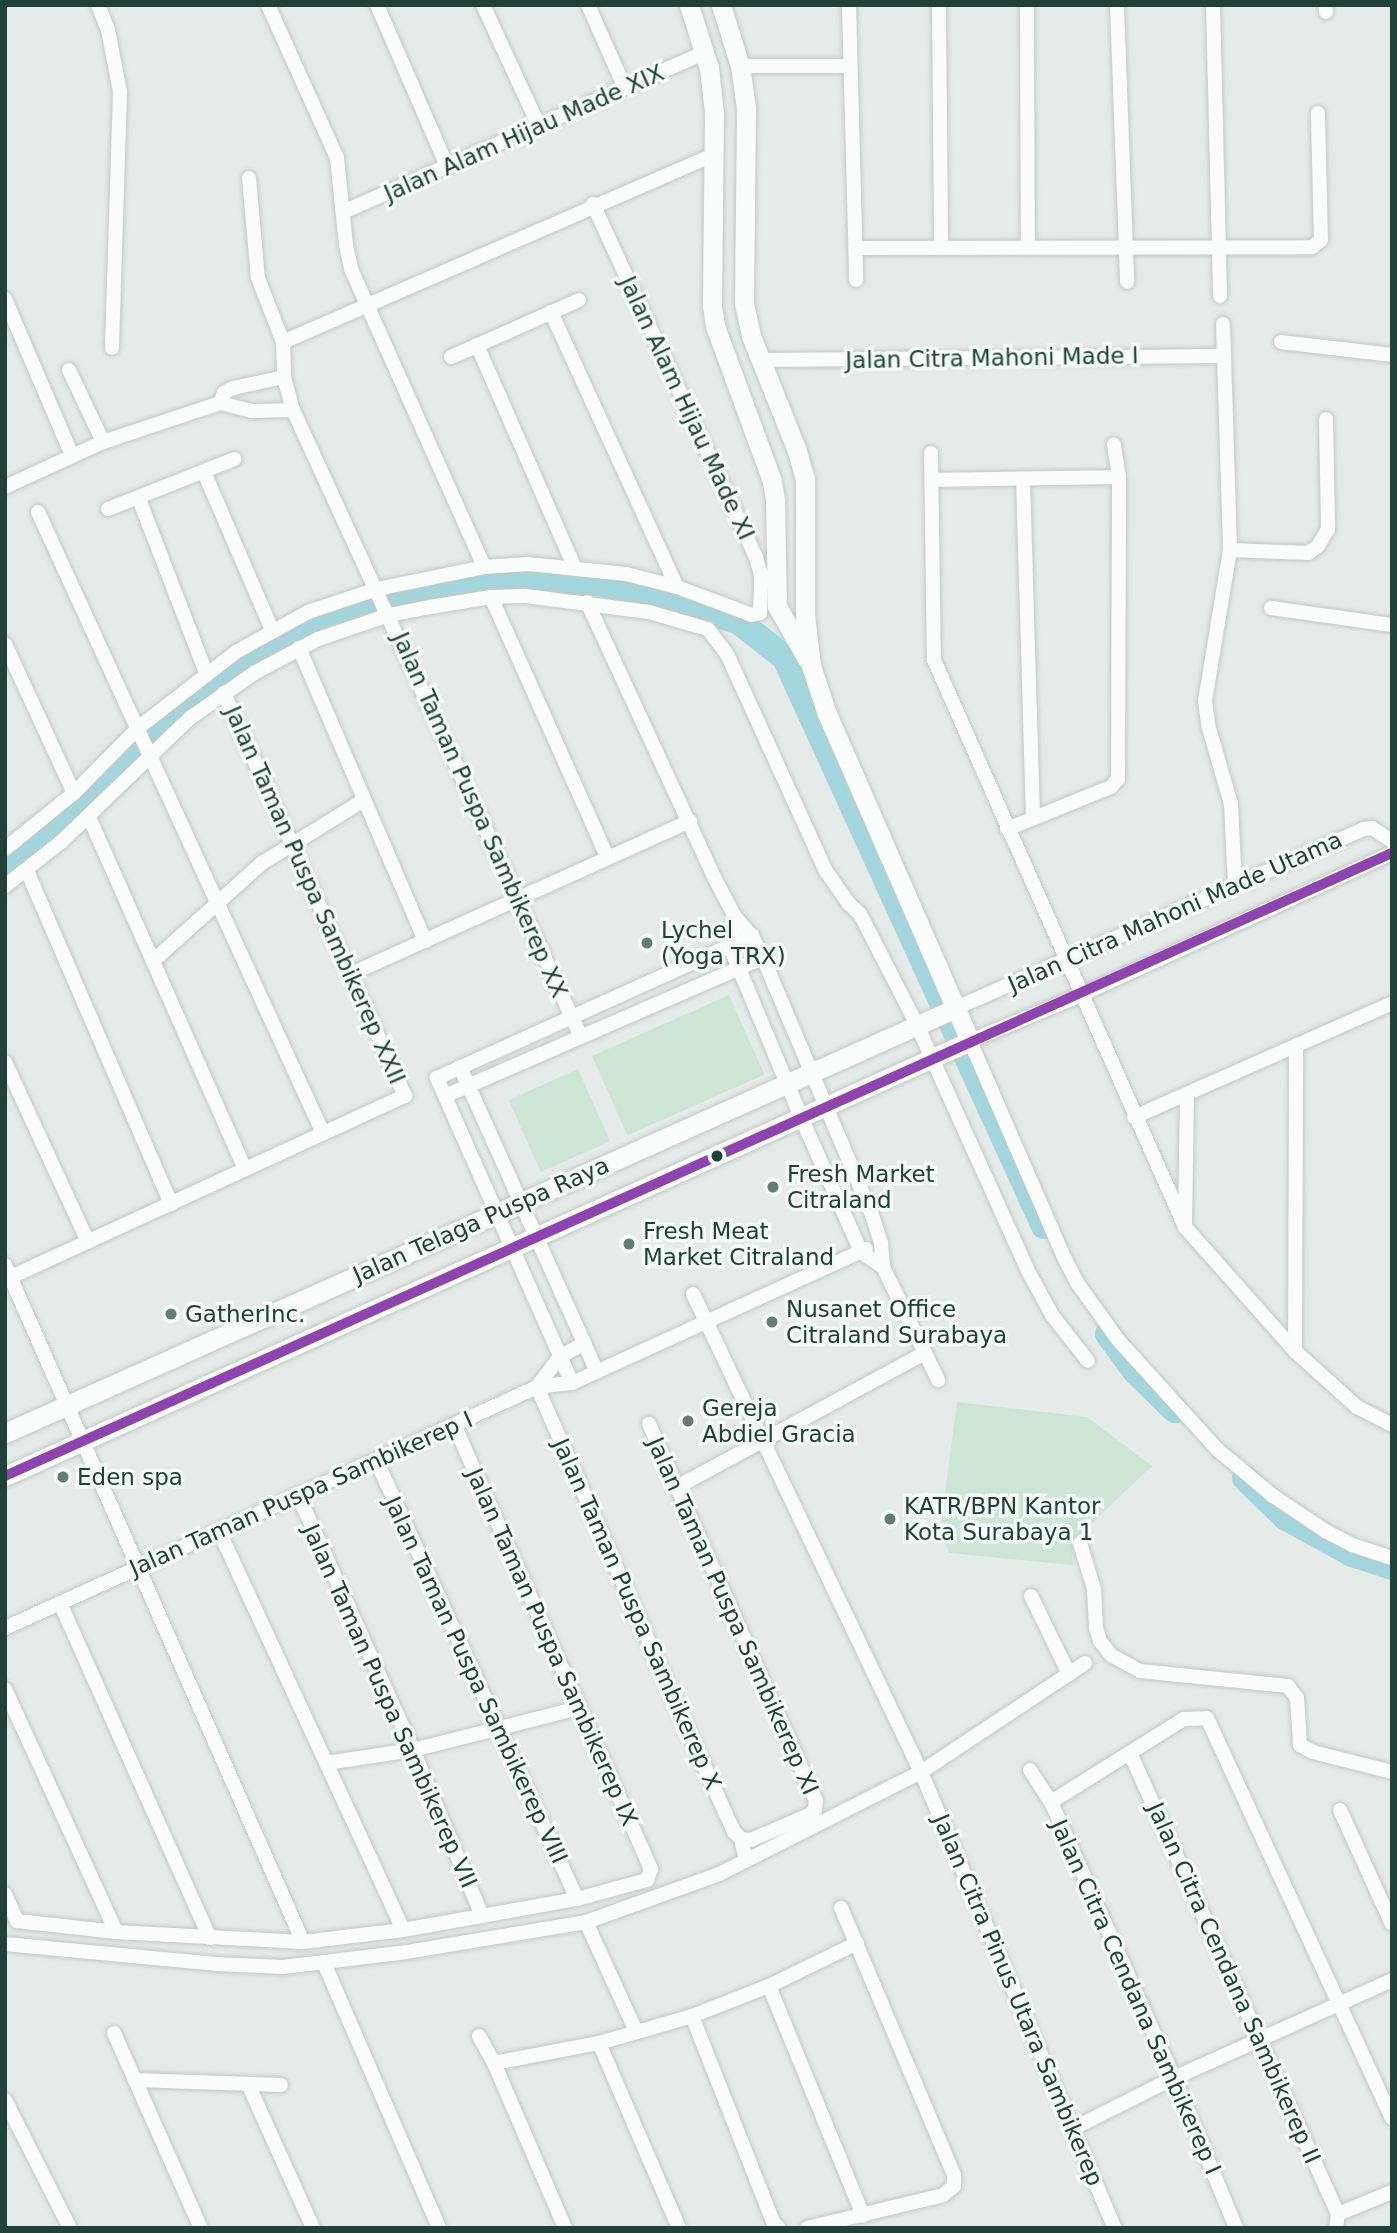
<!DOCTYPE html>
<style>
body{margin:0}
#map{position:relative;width:1397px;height:2233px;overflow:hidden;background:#e5ebe8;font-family:"DejaVu Sans",sans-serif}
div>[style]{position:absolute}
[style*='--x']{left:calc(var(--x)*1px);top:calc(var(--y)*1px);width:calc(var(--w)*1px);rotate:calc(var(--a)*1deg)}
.green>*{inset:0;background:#cde6d4;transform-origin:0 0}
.river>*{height:26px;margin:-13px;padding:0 13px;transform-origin:13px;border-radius:13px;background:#a1d6de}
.roads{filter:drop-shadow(0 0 2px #c2c8c5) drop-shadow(0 0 2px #c2c8c5)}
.minor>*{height:14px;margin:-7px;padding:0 7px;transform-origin:7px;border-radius:7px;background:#fbfcfc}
.secondary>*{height:19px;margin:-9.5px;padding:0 9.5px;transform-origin:9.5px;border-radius:9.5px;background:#fbfcfc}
.bus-1>*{height:10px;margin:-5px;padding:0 5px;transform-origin:5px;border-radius:5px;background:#8e44ad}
.dots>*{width:19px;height:19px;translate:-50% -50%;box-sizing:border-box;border:4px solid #f3faf7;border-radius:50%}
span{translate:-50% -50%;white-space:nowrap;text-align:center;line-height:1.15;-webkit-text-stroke:7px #f3faf7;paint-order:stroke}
.street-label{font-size:23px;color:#204138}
.poi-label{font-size:23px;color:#204138}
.left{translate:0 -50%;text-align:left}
.frame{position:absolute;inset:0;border:7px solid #204138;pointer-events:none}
</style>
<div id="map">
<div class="green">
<div style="left:729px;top:995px;width:87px;height:150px;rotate:66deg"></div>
<div style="left:578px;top:1069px;width:79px;height:76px;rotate:66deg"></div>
<div style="clip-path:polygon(957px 1402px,1087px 1417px,1152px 1466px,1072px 1542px,1073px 1565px,949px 1553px,940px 1530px)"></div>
</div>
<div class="river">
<div style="--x:5;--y:870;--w:52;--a:-36.4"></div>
<div style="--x:47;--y:839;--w:124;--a:-43.4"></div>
<div style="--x:137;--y:754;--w:119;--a:-39.6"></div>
<div style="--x:229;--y:678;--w:37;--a:-33"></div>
<div style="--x:260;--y:658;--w:121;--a:-24.9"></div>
<div style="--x:370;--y:607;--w:126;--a:-11.5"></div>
<div style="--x:493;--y:582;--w:107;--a:0.5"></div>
<div style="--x:600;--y:583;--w:143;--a:15.4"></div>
<div style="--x:738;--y:621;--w:60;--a:38.2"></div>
<div style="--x:785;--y:658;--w:624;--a:65.49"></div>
<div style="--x:1108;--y:1334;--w:46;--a:53.9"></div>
<div style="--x:1135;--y:1371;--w:56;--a:44.3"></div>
<div style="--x:1245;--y:1478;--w:56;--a:44.3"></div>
<div style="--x:1285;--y:1517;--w:77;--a:28.9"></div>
<div style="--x:1352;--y:1554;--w:42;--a:18"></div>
</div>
<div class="roads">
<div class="minor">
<div style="--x:98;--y:5;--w:27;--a:68"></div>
<div style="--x:108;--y:30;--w:63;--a:79"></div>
<div style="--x:120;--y:92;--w:256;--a:91.8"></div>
<div style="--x:268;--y:5;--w:168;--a:65.7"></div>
<div style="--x:337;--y:158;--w:87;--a:84.1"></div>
<div style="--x:346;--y:245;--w:25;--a:78"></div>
<div style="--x:351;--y:269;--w:326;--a:65.9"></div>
<div style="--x:377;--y:5;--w:176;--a:66.5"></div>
<div style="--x:483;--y:5;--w:133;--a:65.2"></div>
<div style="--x:588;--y:5;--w:91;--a:66"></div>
<div style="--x:849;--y:5;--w:275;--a:88.5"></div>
<div style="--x:939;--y:5;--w:243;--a:89.5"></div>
<div style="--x:1027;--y:5;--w:242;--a:89.8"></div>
<div style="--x:1117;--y:5;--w:277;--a:87.9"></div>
<div style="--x:1213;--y:5;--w:291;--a:88.6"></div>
<div style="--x:1325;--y:5;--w:7;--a:82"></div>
<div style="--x:740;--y:66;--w:110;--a:0"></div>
<div style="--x:249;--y:178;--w:100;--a:84.9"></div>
<div style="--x:258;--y:278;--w:69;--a:68.7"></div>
<div style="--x:283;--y:342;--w:35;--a:88"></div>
<div style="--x:284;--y:377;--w:34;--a:75"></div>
<div style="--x:293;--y:410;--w:690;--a:65.33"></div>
<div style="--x:343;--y:212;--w:394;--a:-23.8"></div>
<div style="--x:855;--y:248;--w:457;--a:-0.1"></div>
<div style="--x:1312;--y:247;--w:11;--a:-38"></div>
<div style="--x:1321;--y:240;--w:127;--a:-91.4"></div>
<div style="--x:5;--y:299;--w:170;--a:66.8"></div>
<div style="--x:551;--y:312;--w:302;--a:65.4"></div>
<div style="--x:1223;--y:324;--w:226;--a:88.2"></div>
<div style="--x:1230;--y:550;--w:153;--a:99.4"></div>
<div style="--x:1205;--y:701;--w:27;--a:82"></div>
<div style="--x:1209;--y:728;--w:79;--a:73.9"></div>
<div style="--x:1231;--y:804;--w:81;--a:87.2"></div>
<div style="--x:283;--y:342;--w:471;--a:-23.5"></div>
<div style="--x:1281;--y:342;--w:112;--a:6.7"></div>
<div style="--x:477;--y:345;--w:244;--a:66.3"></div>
<div style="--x:451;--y:357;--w:140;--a:-24"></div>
<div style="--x:760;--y:360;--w:464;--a:-0.5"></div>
<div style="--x:69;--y:370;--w:80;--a:64.7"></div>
<div style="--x:220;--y:403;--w:11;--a:-68"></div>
<div style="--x:224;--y:393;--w:10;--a:-29"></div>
<div style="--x:233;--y:388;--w:52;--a:-12.2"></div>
<div style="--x:931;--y:453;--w:207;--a:89.2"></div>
<div style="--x:934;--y:660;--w:620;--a:66.12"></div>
<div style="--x:1185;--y:1227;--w:166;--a:48.4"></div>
<div style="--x:1295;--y:1351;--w:84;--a:42.1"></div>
<div style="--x:1357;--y:1407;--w:39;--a:27"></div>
<div style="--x:204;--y:472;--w:172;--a:66.7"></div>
<div style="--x:932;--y:480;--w:187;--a:-0.9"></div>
<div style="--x:1023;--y:480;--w:337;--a:88.3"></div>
<div style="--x:5;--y:487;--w:108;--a:-24.7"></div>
<div style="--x:103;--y:442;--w:123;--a:-18.4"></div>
<div style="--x:220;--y:403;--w:33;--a:14"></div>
<div style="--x:252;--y:411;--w:41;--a:-1.4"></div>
<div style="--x:139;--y:499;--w:186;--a:68.9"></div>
<div style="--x:108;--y:509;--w:136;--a:-21.6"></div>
<div style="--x:38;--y:512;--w:683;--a:65.35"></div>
<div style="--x:1230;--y:550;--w:78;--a:2.2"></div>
<div style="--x:1308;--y:553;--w:12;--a:-35"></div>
<div style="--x:1318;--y:546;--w:20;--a:-60"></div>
<div style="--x:1328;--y:529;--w:110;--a:-91"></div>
<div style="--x:491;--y:597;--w:286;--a:65.9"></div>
<div style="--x:587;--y:602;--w:305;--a:65.2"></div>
<div style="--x:715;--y:879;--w:43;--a:62.2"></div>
<div style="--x:735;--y:917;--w:25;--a:48"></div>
<div style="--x:752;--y:936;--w:25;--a:63"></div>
<div style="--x:763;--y:958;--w:276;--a:67"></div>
<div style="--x:871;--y:1212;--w:33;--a:72"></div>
<div style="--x:881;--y:1243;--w:24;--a:85"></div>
<div style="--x:883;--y:1267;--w:126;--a:64"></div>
<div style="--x:1271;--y:608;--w:122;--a:8"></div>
<div style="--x:5;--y:644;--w:164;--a:65.2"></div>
<div style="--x:299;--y:648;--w:319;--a:66.7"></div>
<div style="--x:89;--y:817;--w:385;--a:66.1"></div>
<div style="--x:1007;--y:829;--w:112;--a:-22"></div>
<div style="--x:1111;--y:787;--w:11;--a:-49"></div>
<div style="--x:1118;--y:779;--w:302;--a:-89.8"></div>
<div style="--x:1119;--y:477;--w:33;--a:-99"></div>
<div style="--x:5;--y:849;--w:89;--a:-39.1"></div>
<div style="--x:74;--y:793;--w:91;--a:-45.4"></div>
<div style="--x:138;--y:728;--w:124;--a:-37.8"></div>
<div style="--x:236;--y:652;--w:82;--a:-29.1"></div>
<div style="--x:308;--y:612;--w:73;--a:-18.4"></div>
<div style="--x:377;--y:589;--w:109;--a:-11.6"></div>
<div style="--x:484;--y:567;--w:44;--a:-3.9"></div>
<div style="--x:528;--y:564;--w:99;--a:5.8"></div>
<div style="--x:626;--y:574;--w:53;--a:14.3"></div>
<div style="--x:677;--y:587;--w:80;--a:20.5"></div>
<div style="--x:752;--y:615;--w:8;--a:-14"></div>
<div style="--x:760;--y:613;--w:38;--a:-88"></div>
<div style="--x:761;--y:575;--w:19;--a:-106"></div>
<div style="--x:756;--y:557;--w:389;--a:-114.8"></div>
<div style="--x:1392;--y:853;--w:342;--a:155.5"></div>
<div style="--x:1081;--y:995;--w:120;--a:157.5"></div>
<div style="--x:970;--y:1041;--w:238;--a:66.5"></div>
<div style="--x:1065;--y:1259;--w:28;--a:63"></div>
<div style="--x:1078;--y:1284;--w:70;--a:54.3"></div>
<div style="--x:1119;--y:1341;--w:147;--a:47.8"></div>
<div style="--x:1218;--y:1450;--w:72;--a:39.9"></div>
<div style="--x:1273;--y:1496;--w:65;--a:33.7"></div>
<div style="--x:1327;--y:1532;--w:28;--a:27"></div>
<div style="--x:1352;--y:1545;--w:42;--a:18"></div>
<div style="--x:27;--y:871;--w:363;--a:66.6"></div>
<div style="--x:5;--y:886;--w:71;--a:-38.2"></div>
<div style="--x:61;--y:842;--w:179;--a:-43.9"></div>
<div style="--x:190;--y:718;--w:78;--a:-35.1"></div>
<div style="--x:254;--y:673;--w:72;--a:-28"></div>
<div style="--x:318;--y:639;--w:75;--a:-18.7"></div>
<div style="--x:389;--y:615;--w:36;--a:-11"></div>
<div style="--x:424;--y:608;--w:68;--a:-9.3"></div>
<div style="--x:491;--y:597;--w:35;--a:-2"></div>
<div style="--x:526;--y:596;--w:124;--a:7.4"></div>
<div style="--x:649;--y:612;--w:61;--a:16.1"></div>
<div style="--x:708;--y:629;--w:31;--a:53"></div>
<div style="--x:727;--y:654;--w:239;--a:65.5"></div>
<div style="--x:826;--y:871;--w:40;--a:55.1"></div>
<div style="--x:849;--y:904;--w:15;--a:42"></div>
<div style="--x:860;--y:914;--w:125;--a:62.8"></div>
<div style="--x:917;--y:1025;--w:270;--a:65.7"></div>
<div style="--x:1028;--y:1271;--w:50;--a:61.4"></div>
<div style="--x:1052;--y:1315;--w:58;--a:52"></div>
<div style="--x:735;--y:917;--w:30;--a:99"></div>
<div style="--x:730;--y:947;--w:184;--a:67.3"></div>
<div style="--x:801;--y:1117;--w:148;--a:66"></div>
<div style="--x:861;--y:1252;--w:27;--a:34"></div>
<div style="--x:153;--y:961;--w:147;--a:-42"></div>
<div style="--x:262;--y:863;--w:120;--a:-31.7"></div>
<div style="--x:351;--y:974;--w:372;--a:-24.3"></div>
<div style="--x:956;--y:1008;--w:445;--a:-23.7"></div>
<div style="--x:1363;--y:829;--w:9;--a:-6"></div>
<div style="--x:1372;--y:828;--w:24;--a:33"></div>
<div style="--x:5;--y:1062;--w:198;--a:65.2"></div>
<div style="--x:460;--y:1067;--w:334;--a:65.8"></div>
<div style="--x:445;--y:1096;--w:347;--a:-23.5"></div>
<div style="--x:1134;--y:1117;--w:282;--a:-23.8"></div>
<div style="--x:1185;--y:1222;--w:128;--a:-89.1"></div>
<div style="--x:5;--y:1265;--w:740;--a:66.24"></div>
<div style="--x:11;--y:1277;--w:434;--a:-24.7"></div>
<div style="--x:405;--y:1096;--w:442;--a:-114.2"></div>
<div style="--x:693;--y:1294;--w:530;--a:64.5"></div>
<div style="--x:921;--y:1772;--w:496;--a:67"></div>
<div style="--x:1295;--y:1351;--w:306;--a:-89.8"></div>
<div style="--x:572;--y:1383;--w:334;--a:-113.9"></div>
<div style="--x:437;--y:1078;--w:346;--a:-24.3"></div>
<div style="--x:537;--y:1387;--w:317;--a:66.3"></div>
<div style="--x:664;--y:1677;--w:170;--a:65.7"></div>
<div style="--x:734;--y:1832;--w:10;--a:45"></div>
<div style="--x:741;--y:1839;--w:22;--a:77"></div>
<div style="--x:537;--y:1387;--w:35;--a:-7"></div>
<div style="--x:572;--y:1383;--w:323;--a:-24.5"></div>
<div style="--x:649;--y:1424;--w:411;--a:66.1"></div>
<div style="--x:816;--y:1800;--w:10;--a:96"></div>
<div style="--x:815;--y:1810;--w:8;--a:140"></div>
<div style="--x:809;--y:1815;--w:63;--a:156.7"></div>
<div style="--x:751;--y:1840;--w:10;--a:-174"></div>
<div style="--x:376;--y:1460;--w:483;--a:65.4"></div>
<div style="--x:677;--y:1487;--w:282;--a:-28.4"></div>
<div style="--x:298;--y:1495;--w:280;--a:65.7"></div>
<div style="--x:413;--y:1750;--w:180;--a:67.4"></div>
<div style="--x:219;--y:1531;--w:439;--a:65.2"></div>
<div style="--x:1080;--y:1543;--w:48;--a:73.1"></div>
<div style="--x:1094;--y:1589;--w:39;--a:87"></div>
<div style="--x:1096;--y:1628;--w:14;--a:73"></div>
<div style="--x:1100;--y:1641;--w:18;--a:52"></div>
<div style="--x:1111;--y:1655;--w:33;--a:29"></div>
<div style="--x:1140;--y:1671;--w:149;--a:5.8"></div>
<div style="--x:1288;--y:1686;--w:15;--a:53"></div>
<div style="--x:1297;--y:1698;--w:47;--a:86.3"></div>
<div style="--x:1300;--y:1745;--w:15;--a:28"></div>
<div style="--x:1313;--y:1752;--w:81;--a:14.2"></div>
<div style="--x:1031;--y:1596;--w:87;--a:64"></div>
<div style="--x:60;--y:1603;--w:367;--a:65.9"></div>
<div style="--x:5;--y:1628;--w:584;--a:-24.37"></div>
<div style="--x:537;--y:1387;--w:38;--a:-53"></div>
<div style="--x:560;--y:1357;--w:28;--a:-30"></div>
<div style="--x:5;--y:1689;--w:267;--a:65.4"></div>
<div style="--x:1130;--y:1753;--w:506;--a:65.72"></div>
<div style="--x:326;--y:1763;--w:88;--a:-8.5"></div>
<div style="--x:413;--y:1750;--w:171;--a:-14.2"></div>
<div style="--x:1030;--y:1770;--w:38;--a:57"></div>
<div style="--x:1051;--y:1802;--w:302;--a:66"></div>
<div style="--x:1174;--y:2078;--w:162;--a:67.5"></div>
<div style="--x:1051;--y:1802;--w:157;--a:-32"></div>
<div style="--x:1184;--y:1719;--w:23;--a:-2"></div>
<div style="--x:1207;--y:1718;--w:441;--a:65.2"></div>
<div style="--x:1340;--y:1810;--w:125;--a:65.5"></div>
<div style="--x:5;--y:1894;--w:30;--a:66"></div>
<div style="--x:17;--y:1921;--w:100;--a:6.3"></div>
<div style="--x:116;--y:1932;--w:187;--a:3.1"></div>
<div style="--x:303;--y:1942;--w:101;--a:-6.8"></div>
<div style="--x:403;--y:1930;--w:177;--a:-10.1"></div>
<div style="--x:577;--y:1899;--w:73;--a:-15.2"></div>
<div style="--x:647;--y:1880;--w:12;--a:-70"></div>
<div style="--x:651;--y:1869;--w:486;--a:-113.9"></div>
<div style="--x:586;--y:1922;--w:120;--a:65.4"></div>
<div style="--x:5;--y:1944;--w:211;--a:5.4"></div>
<div style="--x:215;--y:1964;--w:68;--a:2.5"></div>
<div style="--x:283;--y:1967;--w:125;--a:-6.9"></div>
<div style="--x:407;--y:1952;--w:181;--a:-9.5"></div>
<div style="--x:586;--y:1922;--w:141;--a:-19.8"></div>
<div style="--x:719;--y:1874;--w:226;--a:-26.8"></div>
<div style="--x:921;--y:1772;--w:197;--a:-33.6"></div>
<div style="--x:324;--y:1963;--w:289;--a:66.5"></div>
<div style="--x:769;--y:1986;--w:248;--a:67.7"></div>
<div style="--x:692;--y:2016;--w:224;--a:68.5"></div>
<div style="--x:774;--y:2224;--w:6;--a:39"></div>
<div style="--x:114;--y:2033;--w:214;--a:66"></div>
<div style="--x:479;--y:2036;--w:31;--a:61"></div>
<div style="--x:494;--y:2063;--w:180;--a:66.7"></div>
<div style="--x:599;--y:2043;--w:202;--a:66.6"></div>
<div style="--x:494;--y:2063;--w:107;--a:-10.8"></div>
<div style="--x:599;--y:2043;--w:97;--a:-16.2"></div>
<div style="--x:692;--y:2016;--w:83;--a:-21.3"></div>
<div style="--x:769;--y:1986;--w:98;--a:-26"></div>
<div style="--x:135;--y:2080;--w:146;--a:2"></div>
<div style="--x:248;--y:2084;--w:158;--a:65.7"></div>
<div style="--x:5;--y:2100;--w:144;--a:63.1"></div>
<div style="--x:1074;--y:2128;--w:112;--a:-26.6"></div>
<div style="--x:1174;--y:2078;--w:239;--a:-24.2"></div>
<div style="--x:807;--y:2228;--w:140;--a:-13.6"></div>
<div style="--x:943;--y:2195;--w:14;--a:-39"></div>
<div style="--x:954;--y:2186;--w:11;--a:-90"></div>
<div style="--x:954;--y:2175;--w:290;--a:-112.9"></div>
<div style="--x:1336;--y:2228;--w:14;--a:-82"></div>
<div style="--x:1338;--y:2214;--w:58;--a:-22.2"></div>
</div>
<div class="secondary">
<div style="--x:689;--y:5;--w:66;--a:72.4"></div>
<div style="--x:709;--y:68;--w:44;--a:83.5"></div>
<div style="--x:714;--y:112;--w:194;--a:90.6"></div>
<div style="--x:712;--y:306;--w:20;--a:81"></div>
<div style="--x:715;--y:326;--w:165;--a:69.8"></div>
<div style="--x:772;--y:481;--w:19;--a:81"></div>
<div style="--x:775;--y:500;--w:106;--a:88.9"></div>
<div style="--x:777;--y:606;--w:61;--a:60.5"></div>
<div style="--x:5;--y:1433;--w:1042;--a:-24.08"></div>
<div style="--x:5;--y:1476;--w:1059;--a:-24.26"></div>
<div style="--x:970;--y:1041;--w:357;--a:-113.6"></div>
<div style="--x:827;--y:714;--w:51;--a:-108.4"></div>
<div style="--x:811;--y:666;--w:52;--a:-96.6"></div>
<div style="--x:805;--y:614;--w:135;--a:-90"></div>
<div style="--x:805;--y:479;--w:32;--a:-106"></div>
<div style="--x:796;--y:448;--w:121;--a:-111.9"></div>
<div style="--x:751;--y:336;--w:34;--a:-102"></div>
<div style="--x:744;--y:303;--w:195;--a:-89.4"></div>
<div style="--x:746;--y:108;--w:42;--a:-98.1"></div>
<div style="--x:740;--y:66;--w:64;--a:-107.3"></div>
</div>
</div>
<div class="bus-1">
<div style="--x:5;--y:1476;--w:1520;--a:-24.19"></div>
</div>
<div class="dots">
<div style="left:647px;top:943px;background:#657c76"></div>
<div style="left:717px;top:1156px;background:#204138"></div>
<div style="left:773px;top:1187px;background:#657c76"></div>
<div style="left:629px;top:1244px;background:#657c76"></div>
<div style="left:171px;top:1314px;background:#657c76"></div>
<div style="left:772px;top:1322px;background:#657c76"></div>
<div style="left:688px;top:1421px;background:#657c76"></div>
<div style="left:63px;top:1477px;background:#657c76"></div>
<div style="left:890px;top:1519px;background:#657c76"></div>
</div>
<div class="street-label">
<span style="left:524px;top:133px;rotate:-24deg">Jalan Alam Hijau Made XIX</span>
<span style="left:992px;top:358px;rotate:-1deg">Jalan Citra Mahoni Made I</span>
<span style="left:687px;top:408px;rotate:65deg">Jalan Alam Hijau Made XI</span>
<span style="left:480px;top:815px;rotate:66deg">Jalan Taman Puspa Sambikerep XX</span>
<span style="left:315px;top:895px;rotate:66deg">Jalan Taman Puspa Sambikerep XXII</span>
<span style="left:1175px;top:912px;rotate:-24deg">Jalan Citra Mahoni Made Utama</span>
<span style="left:481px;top:1220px;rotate:-24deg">Jalan Telaga Puspa Raya</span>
<span style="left:301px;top:1494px;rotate:-24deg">Jalan Taman Puspa Sambikerep I</span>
<span style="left:637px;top:1614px;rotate:66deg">Jalan Taman Puspa Sambikerep X</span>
<span style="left:733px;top:1616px;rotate:66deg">Jalan Taman Puspa Sambikerep XI</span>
<span style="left:552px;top:1647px;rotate:66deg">Jalan Taman Puspa Sambikerep IX</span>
<span style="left:476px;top:1680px;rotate:65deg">Jalan Taman Puspa Sambikerep VIII</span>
<span style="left:390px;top:1706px;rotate:66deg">Jalan Taman Puspa Sambikerep VII</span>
<span style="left:1234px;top:1983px;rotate:66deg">Jalan Citra Cendana Sambikerep II</span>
<span style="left:1136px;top:1997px;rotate:66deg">Jalan Citra Cendana Sambikerep I</span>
<span style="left:1018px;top:2000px;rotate:67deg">Jalan Citra Pinus Utara Sambikerep</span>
</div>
<div class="poi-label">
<span class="left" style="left:661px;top:943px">Lychel<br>(Yoga TRX)</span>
<span class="left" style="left:787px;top:1187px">Fresh Market<br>Citraland</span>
<span class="left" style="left:643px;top:1244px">Fresh Meat<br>Market Citraland</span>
<span class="left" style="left:786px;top:1322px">Nusanet Office<br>Citraland Surabaya</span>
<span class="left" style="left:185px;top:1314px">GatherInc.</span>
<span class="left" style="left:702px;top:1421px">Gereja<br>Abdiel Gracia</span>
<span class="left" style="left:77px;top:1477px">Eden spa</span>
<span class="left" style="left:904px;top:1519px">KATR/BPN Kantor<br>Kota Surabaya 1</span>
</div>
<div class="frame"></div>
</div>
